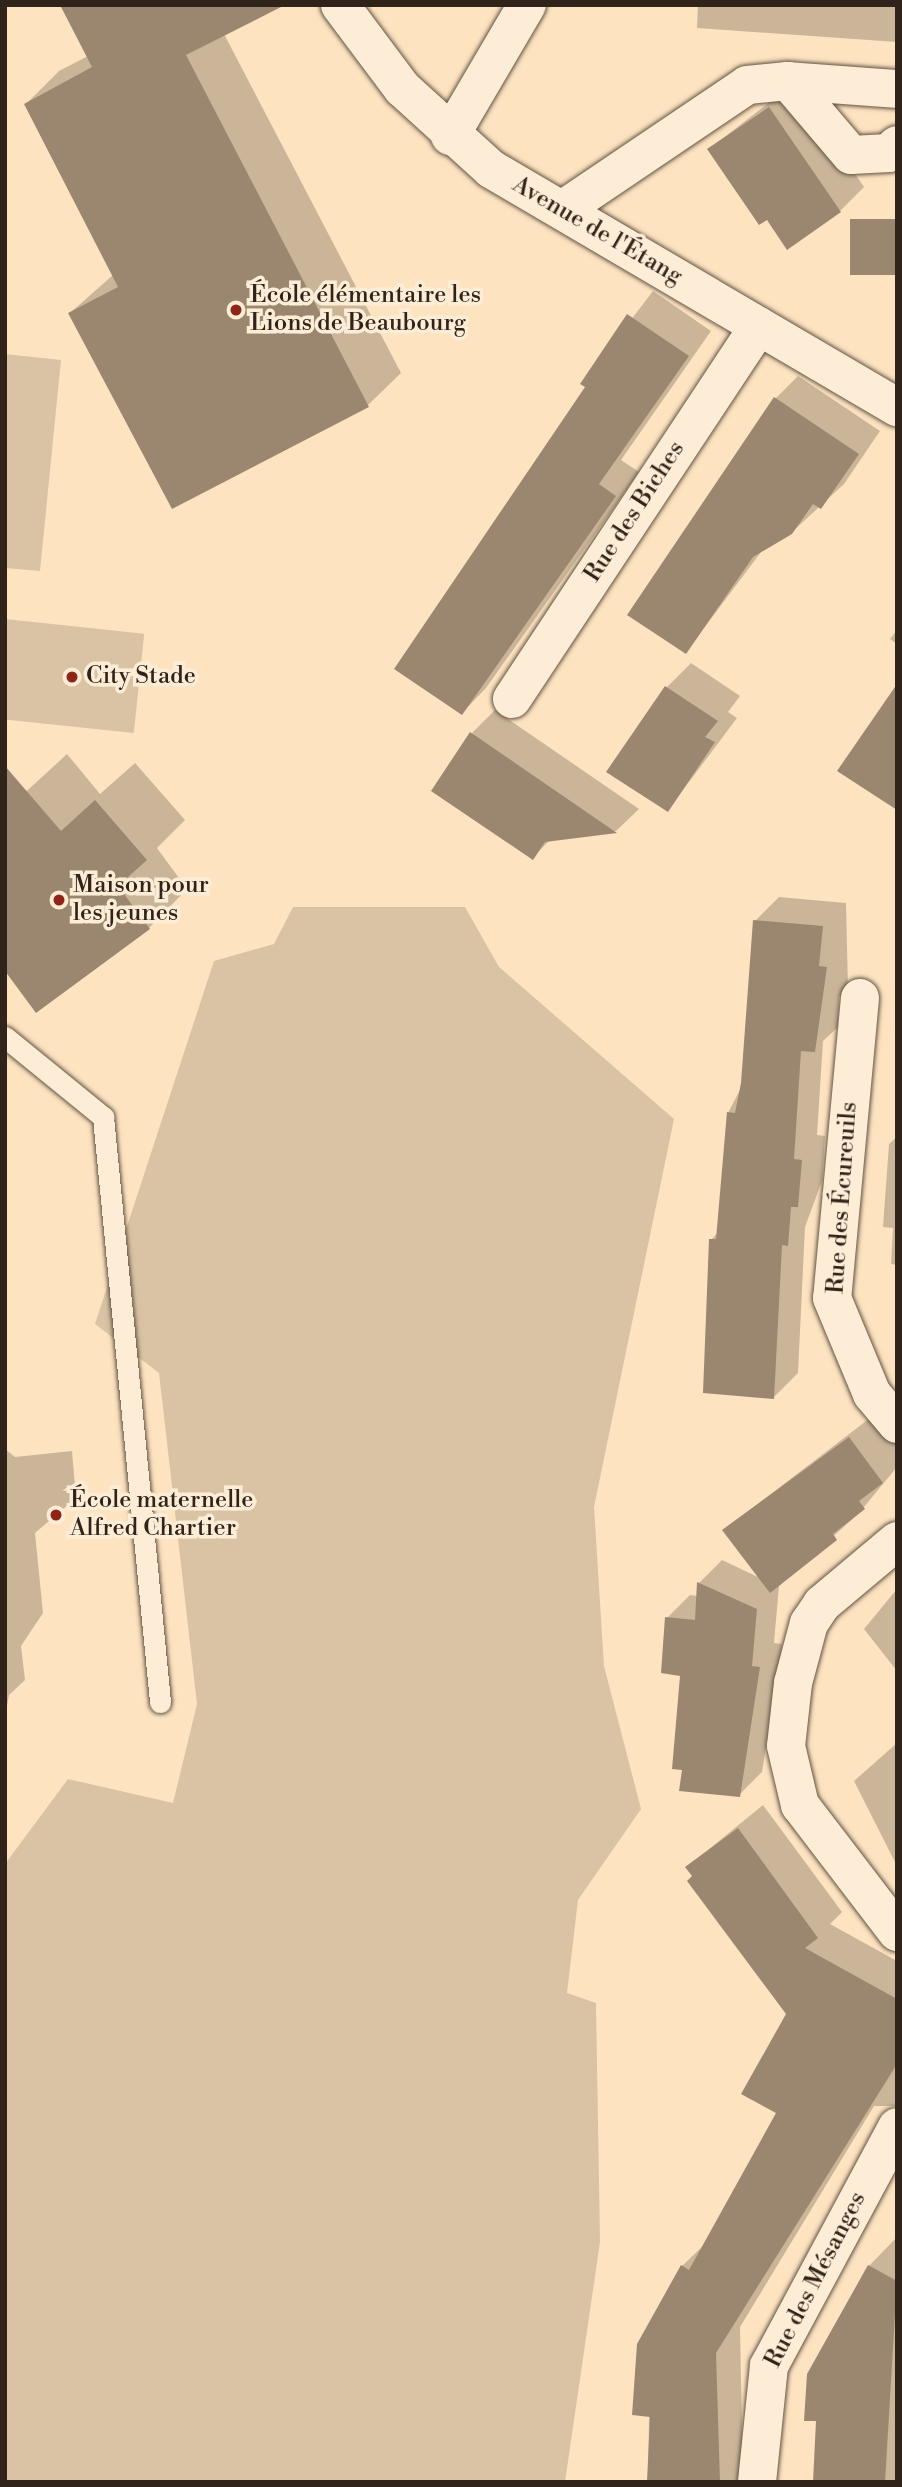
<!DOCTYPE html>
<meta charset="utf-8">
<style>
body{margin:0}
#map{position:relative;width:902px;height:2487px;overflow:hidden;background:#fde3c0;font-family:"Libre Bodoni",serif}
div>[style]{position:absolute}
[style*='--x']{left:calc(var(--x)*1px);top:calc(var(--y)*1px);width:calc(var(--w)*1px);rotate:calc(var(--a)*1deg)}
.green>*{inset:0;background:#dac3a4;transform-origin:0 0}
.shadow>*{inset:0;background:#0003}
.building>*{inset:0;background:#9b8770;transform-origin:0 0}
.roads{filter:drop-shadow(0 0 2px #635444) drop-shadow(0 0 2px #635444)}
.service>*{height:21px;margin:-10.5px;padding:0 10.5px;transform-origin:10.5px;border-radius:10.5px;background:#feedd6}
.minor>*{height:38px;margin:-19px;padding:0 19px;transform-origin:19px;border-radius:19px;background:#feedd6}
.dots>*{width:19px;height:19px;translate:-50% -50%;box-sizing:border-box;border:4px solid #feedd6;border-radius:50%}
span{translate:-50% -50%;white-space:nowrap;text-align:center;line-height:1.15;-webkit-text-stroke:7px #feedd6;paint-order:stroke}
.street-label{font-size:24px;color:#30241a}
.poi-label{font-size:24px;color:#30241a}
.left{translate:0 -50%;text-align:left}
.frame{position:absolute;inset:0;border:7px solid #30241a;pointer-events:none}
</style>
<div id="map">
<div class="green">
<div style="clip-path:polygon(5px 354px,61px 360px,40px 571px,5px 568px)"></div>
<div style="left:5px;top:619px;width:140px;height:100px;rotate:6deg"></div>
<div style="clip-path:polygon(293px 907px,465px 907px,499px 967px,674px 1119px,594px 1507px,604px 1666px,641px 1809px,578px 1900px,567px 1993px,596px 2003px,600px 2242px,565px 2482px,5px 2482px,5px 1864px,68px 1779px,173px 1803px,197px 1704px,159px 1373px,95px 1324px,214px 961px,274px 944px)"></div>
</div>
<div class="shadow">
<div style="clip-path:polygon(698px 5px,897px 5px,897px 42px,697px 28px)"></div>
<div style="clip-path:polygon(224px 34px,401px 373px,368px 405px,70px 313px,113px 275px,26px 104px,59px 71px,88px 56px)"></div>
<div style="clip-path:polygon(793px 84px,864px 187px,840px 211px,768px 217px,709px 149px)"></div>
<div style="clip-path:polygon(653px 291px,711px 331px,621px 460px,639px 472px,486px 688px,462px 713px,588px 387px,582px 384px)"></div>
<div style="clip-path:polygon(798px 376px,880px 431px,844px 484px,791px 533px,764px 548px,686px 652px,775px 399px)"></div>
<div style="clip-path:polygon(897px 630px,897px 644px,890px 639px)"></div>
<div style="clip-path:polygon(691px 663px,740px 696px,728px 712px,737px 718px,668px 810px,667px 687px)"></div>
<div style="clip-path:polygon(495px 710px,639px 809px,616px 831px,551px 839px,532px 858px,472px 733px)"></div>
<div style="clip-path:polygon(67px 754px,100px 794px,135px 763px,185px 820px,157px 848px,187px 889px,149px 928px,5px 811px)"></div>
<div style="clip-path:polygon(779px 897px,846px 903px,848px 989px,839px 997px,838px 1027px,823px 1041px,817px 1135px,825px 1136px,822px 1181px,805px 1227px,798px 1373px,774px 1397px,711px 1240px,718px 1232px,728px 1113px,743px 1084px,755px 921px)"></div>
<div style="clip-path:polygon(897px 1137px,897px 1265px,891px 1264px,893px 1228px,883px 1227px,889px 1144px)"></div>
<div style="clip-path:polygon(874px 1415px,897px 1445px,897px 1467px,859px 1513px,779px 1586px,774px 1643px,782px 1644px,762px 1772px,739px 1795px,684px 1768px,682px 1674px,667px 1618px,690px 1595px,698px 1596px,699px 1583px,722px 1560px,760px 1578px,724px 1530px)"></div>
<div style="clip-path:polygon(5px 1449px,15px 1457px,72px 1451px,76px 1498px,35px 1533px,43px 1613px,21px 1646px,25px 1680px,9px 1695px,5px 1717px)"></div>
<div style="clip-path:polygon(897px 1589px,897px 1671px,864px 1629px)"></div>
<div style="clip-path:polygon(897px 1743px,897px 1866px,854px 1781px)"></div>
<div style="clip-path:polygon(763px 1805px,842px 1912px,830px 1924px,897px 1961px,897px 2106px,874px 2106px,740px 2327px,743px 2482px,648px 2482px,649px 2415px,682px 2266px,706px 2243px,779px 2112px,788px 2014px,687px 1867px)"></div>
<div style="clip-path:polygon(897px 2237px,897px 2482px,815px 2482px,869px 2266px)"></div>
</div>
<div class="building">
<div style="clip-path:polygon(60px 5px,285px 5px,186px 55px,369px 407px,172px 509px,68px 313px,118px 287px,24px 104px,92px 67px)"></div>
<div style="clip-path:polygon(769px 107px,841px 212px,787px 250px,767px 220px,759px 225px,707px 149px)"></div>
<div style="left:850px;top:219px;width:47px;height:56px"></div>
<div style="clip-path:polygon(627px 314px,689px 356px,599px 484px,616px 496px,462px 715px,394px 669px,585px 387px,580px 384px)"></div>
<div style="clip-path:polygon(774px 397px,859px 454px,821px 509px,813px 504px,792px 534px,753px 557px,686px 654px,627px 615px)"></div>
<div style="clip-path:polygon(897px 684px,897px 810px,837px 771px)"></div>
<div style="clip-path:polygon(665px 686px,718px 721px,705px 737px,715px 742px,668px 812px,606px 772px)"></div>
<div style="clip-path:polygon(470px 732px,617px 833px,545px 842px,533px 860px,431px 791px)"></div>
<div style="clip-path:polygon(5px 766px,61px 831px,95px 800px,147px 860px,118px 886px,150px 929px,36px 1013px,5px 971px)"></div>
<div style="clip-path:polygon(753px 920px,823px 926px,819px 966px,827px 967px,815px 1052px,801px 1051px,794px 1159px,802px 1160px,798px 1207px,791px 1207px,788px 1246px,782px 1245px,774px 1399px,703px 1393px,709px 1239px,716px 1239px,727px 1112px,735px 1113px,741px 1083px)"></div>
<div style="clip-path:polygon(849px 1437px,883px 1483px,859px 1501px,865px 1509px,833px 1534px,837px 1540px,770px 1593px,722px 1530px)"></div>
<div style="clip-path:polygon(697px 1582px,757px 1609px,752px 1666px,760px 1667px,740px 1797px,679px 1791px,682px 1770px,672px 1769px,680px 1676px,661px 1673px,665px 1617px,695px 1620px)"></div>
<div style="clip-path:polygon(738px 1828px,818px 1938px,805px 1948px,897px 1999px,897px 2064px,716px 2353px,720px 2482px,647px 2482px,650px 2417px,632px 2415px,637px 2344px,681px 2265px,689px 2270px,776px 2113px,741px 2094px,786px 2014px,687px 1881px,692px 1876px,685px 1867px)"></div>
<div style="clip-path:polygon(868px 2265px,897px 2281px,885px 2482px,813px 2482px,816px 2421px,804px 2421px,807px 2374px)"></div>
</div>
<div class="roads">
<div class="service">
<div style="--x:5;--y:1037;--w:127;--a:39.2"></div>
<div style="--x:103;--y:1117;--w:588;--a:84.43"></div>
</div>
<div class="minor">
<div style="--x:340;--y:5;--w:104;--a:53.2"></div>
<div style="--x:402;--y:88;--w:120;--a:42.3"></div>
<div style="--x:491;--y:169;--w:471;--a:30.4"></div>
<div style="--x:788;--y:81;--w:97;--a:49.6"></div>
<div style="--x:851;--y:155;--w:38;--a:-3"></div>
<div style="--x:889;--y:153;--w:11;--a:-45"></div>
<div style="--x:450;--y:136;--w:152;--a:-59.6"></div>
<div style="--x:562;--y:210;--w:223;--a:-34"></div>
<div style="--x:747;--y:85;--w:41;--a:-5.6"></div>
<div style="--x:788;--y:81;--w:109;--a:4.2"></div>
<div style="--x:512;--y:699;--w:447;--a:-56.5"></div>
<div style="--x:860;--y:998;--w:301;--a:95.3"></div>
<div style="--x:832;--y:1298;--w:104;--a:67.4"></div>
<div style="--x:872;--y:1394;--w:39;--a:50"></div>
<div style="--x:897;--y:1541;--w:98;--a:140"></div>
<div style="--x:822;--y:1604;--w:23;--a:124"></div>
<div style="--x:809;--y:1623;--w:62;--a:104.9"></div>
<div style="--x:793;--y:1683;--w:63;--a:96.3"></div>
<div style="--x:786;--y:1746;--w:61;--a:76.7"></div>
<div style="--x:800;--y:1805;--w:160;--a:52.6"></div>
<div style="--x:757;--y:2482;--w:117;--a:-84.1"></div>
<div style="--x:769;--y:2366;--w:271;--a:-61.8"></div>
</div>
</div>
<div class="dots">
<div style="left:236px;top:310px;background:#8f2418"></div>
<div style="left:72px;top:677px;background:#8f2418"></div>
<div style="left:59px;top:900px;background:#8f2418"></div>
<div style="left:56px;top:1515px;background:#8f2418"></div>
</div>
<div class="street-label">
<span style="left:597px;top:231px;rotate:30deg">Avenue de l'Étang</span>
<span style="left:635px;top:512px;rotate:-57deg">Rue des Biches</span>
<span style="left:843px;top:1198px;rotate:-86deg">Rue des Écureuils</span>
<span style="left:816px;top:2280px;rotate:-63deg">Rue des Mésanges</span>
</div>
<div class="poi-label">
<span class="left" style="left:250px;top:310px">École élémentaire les<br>Lions de Beaubourg</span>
<span class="left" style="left:86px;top:677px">City Stade</span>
<span class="left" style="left:73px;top:900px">Maison pour<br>les jeunes</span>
<span class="left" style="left:70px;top:1515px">École maternelle<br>Alfred Chartier</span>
</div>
<div class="frame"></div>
</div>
